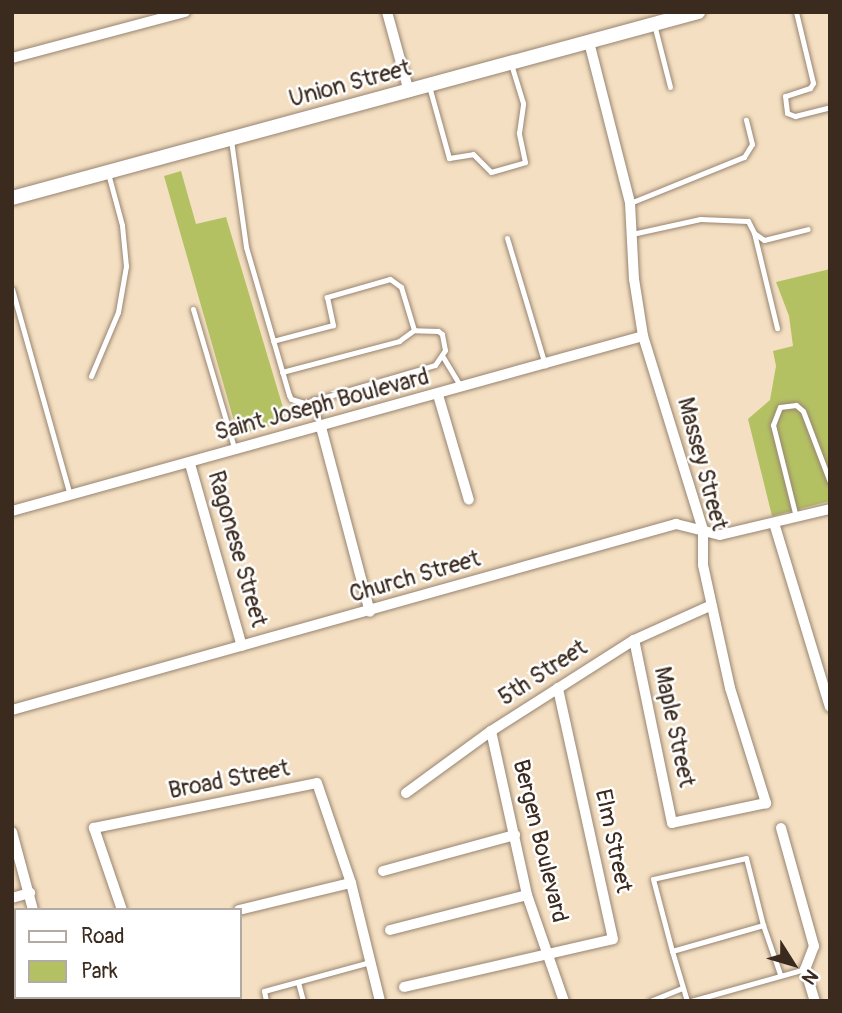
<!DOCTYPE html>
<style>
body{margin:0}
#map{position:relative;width:842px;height:1013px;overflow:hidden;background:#f4dfc2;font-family:Pangolin,sans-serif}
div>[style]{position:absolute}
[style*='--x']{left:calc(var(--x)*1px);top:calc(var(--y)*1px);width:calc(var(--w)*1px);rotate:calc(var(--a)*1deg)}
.green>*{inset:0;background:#b4c163}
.roads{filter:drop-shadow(0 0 2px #988470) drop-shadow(0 0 2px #988470)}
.service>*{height:5px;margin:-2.5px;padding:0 2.5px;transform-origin:2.5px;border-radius:2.5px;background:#fff}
.minor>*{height:10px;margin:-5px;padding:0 5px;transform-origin:5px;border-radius:5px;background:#fff}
.tertiary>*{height:14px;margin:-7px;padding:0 7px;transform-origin:7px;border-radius:7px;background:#fff}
span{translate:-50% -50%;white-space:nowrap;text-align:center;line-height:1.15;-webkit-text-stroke:5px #fff;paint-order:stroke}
.street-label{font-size:23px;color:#3b2a1e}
.frame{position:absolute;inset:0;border:14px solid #3b2a1e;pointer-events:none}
.legend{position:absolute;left:14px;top:908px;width:228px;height:91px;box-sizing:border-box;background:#fff;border:2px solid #b1aaa5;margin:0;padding:9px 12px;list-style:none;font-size:21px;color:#3b2a1e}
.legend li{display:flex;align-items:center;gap:14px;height:35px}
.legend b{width:35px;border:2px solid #b1aaa5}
.north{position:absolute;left:758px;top:929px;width:70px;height:70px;-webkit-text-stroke:5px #fff;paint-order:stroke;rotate:127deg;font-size:19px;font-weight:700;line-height:28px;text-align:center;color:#3b2a1e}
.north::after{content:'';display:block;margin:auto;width:24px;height:32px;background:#3b2a1e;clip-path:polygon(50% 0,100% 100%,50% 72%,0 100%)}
</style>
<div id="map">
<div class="green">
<div style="clip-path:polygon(181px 171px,196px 224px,226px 217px,287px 421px,238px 435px,164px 176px)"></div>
<div style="clip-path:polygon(830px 269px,830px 501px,772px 516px,748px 419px,770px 400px,776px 366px,773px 351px,793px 346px,789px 316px,776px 282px)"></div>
</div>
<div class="roads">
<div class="service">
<div style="--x:796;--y:12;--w:73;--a:76.5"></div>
<div style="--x:813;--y:83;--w:6;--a:121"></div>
<div style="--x:810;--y:88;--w:26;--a:162"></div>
<div style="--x:785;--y:96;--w:17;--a:83"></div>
<div style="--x:787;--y:113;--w:9;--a:21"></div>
<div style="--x:795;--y:116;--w:36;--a:-14"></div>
<div style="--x:654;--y:24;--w:65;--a:75.7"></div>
<div style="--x:429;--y:86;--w:75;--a:74.5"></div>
<div style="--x:449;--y:158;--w:24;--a:-9"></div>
<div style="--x:473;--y:154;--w:25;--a:45"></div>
<div style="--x:491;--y:172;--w:35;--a:-16"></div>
<div style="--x:525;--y:162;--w:30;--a:-102"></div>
<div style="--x:519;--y:133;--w:30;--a:-82"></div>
<div style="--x:523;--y:103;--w:41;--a:-107.1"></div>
<div style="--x:231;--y:140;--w:108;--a:82"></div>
<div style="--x:246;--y:247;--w:154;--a:73.8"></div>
<div style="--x:289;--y:395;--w:4;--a:63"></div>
<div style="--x:291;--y:399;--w:15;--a:16"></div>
<div style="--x:305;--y:403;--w:135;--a:-16.3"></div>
<div style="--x:435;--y:365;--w:18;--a:-56"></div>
<div style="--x:445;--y:350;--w:16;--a:-101"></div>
<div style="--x:442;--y:334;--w:5;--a:-143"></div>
<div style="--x:438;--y:331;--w:24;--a:-178"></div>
<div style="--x:414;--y:330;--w:45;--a:-106.8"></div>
<div style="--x:401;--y:287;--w:14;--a:-144"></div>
<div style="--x:390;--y:279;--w:66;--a:164.1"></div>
<div style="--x:327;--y:297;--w:29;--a:78"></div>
<div style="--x:333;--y:325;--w:62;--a:165.1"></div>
<div style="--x:630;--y:203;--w:123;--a:-22"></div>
<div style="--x:744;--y:157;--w:15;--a:-58"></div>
<div style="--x:752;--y:144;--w:25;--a:-104"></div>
<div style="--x:754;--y:233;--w:12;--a:35"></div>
<div style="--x:764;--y:240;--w:45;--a:-14"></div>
<div style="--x:632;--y:234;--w:70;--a:-12.4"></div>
<div style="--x:700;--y:219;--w:48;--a:2.4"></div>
<div style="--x:748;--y:221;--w:13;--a:63"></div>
<div style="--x:754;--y:233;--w:98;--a:76.4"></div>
<div style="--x:507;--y:238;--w:133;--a:73.3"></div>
<div style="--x:12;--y:289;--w:214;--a:74.3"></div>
<div style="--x:193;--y:309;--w:148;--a:73.5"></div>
<div style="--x:443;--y:357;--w:35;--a:59"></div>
<div style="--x:282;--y:372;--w:121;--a:-14.8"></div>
<div style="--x:399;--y:341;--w:19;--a:-36"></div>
<div style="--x:91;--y:376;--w:69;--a:-67.1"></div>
<div style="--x:118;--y:312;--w:47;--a:-80.1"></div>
<div style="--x:126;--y:266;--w:41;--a:-95.6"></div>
<div style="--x:122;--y:225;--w:54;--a:-105.1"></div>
<div style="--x:314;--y:399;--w:29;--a:78"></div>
<div style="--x:796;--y:517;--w:95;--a:-104"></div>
<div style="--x:773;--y:425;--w:19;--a:-69"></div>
<div style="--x:780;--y:407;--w:16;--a:-7"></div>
<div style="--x:796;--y:405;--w:9;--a:41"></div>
<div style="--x:803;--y:411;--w:76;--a:69.2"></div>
<div style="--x:763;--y:925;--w:52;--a:70.9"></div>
<div style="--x:672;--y:951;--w:95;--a:-15.9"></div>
<div style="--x:763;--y:925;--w:69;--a:-104.2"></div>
<div style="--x:746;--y:858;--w:95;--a:167.3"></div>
<div style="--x:653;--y:879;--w:74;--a:75.2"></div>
<div style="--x:672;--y:951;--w:52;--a:73.3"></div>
<div style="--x:298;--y:982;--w:20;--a:75"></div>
<div style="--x:266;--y:1001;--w:10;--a:-101"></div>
<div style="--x:264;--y:991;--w:110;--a:-15.3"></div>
<div style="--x:650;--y:1001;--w:35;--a:-22"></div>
<div style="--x:691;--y:1001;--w:118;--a:-15.7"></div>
</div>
<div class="minor">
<div style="--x:387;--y:12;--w:83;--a:74.6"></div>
<div style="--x:589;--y:42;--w:166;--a:75.7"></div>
<div style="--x:630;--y:203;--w:76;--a:87"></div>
<div style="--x:634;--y:279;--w:58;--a:81"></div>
<div style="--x:643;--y:336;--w:203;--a:72.8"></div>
<div style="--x:703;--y:530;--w:35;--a:90"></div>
<div style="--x:703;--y:565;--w:126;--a:77.6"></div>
<div style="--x:730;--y:688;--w:121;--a:72.6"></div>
<div style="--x:766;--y:803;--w:96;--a:168"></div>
<div style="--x:672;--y:823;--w:187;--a:-101.7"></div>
<div style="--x:12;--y:58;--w:179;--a:-14.9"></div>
<div style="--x:438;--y:395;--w:109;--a:73.6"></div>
<div style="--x:321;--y:427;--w:191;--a:75.2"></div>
<div style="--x:190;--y:464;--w:189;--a:74.1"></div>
<div style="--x:12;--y:511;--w:655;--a:-15.5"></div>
<div style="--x:774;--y:523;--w:192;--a:73.1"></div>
<div style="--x:12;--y:710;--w:690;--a:-15.65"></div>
<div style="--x:676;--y:524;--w:45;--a:14"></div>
<div style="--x:720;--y:535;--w:113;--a:-13.3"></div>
<div style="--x:491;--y:731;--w:168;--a:77.6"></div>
<div style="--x:527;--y:895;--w:112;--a:70.8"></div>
<div style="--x:406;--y:793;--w:105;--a:-36.1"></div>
<div style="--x:491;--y:731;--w:169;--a:-32.5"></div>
<div style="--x:634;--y:640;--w:85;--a:-24.2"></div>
<div style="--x:781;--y:828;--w:123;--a:74.4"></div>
<div style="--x:814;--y:946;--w:25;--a:111"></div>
<div style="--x:805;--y:969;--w:34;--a:73"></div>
<div style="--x:12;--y:832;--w:81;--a:74.9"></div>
<div style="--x:383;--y:871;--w:137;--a:-15.3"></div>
<div style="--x:12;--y:898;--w:19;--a:-16"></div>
<div style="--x:122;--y:910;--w:87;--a:-108.9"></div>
<div style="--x:94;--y:828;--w:227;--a:-11.4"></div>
<div style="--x:317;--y:783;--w:106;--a:71.2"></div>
<div style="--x:351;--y:883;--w:122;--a:76.2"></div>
<div style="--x:239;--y:910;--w:115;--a:-13.6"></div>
<div style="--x:390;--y:930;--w:141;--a:-14.3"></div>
<div style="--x:404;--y:987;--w:214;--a:-12.9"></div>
<div style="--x:613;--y:939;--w:257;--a:-102.4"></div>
<div style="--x:54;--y:997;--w:2;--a:90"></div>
</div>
<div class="tertiary">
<div style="--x:12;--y:198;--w:711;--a:-15.17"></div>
</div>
</div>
<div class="street-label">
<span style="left:350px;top:84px;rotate:-15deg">Union Street</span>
<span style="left:322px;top:405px;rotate:-15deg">Saint Joseph Boulevard</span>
<span style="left:702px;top:464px;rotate:75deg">Massey Street</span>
<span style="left:237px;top:549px;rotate:74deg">Ragonese Street</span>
<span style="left:415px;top:577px;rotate:-16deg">Church Street</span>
<span style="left:543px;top:673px;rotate:-33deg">5th Street</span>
<span style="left:674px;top:727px;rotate:78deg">Maple Street</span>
<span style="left:229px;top:780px;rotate:-11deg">Broad Street</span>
<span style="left:540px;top:841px;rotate:76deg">Bergen Boulevard</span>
<span style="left:613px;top:841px;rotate:78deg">Elm Street</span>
</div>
<div class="frame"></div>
<ul class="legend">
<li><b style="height:9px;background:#fff"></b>Road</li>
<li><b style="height:19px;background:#b4c163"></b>Park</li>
</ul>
<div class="north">N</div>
</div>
